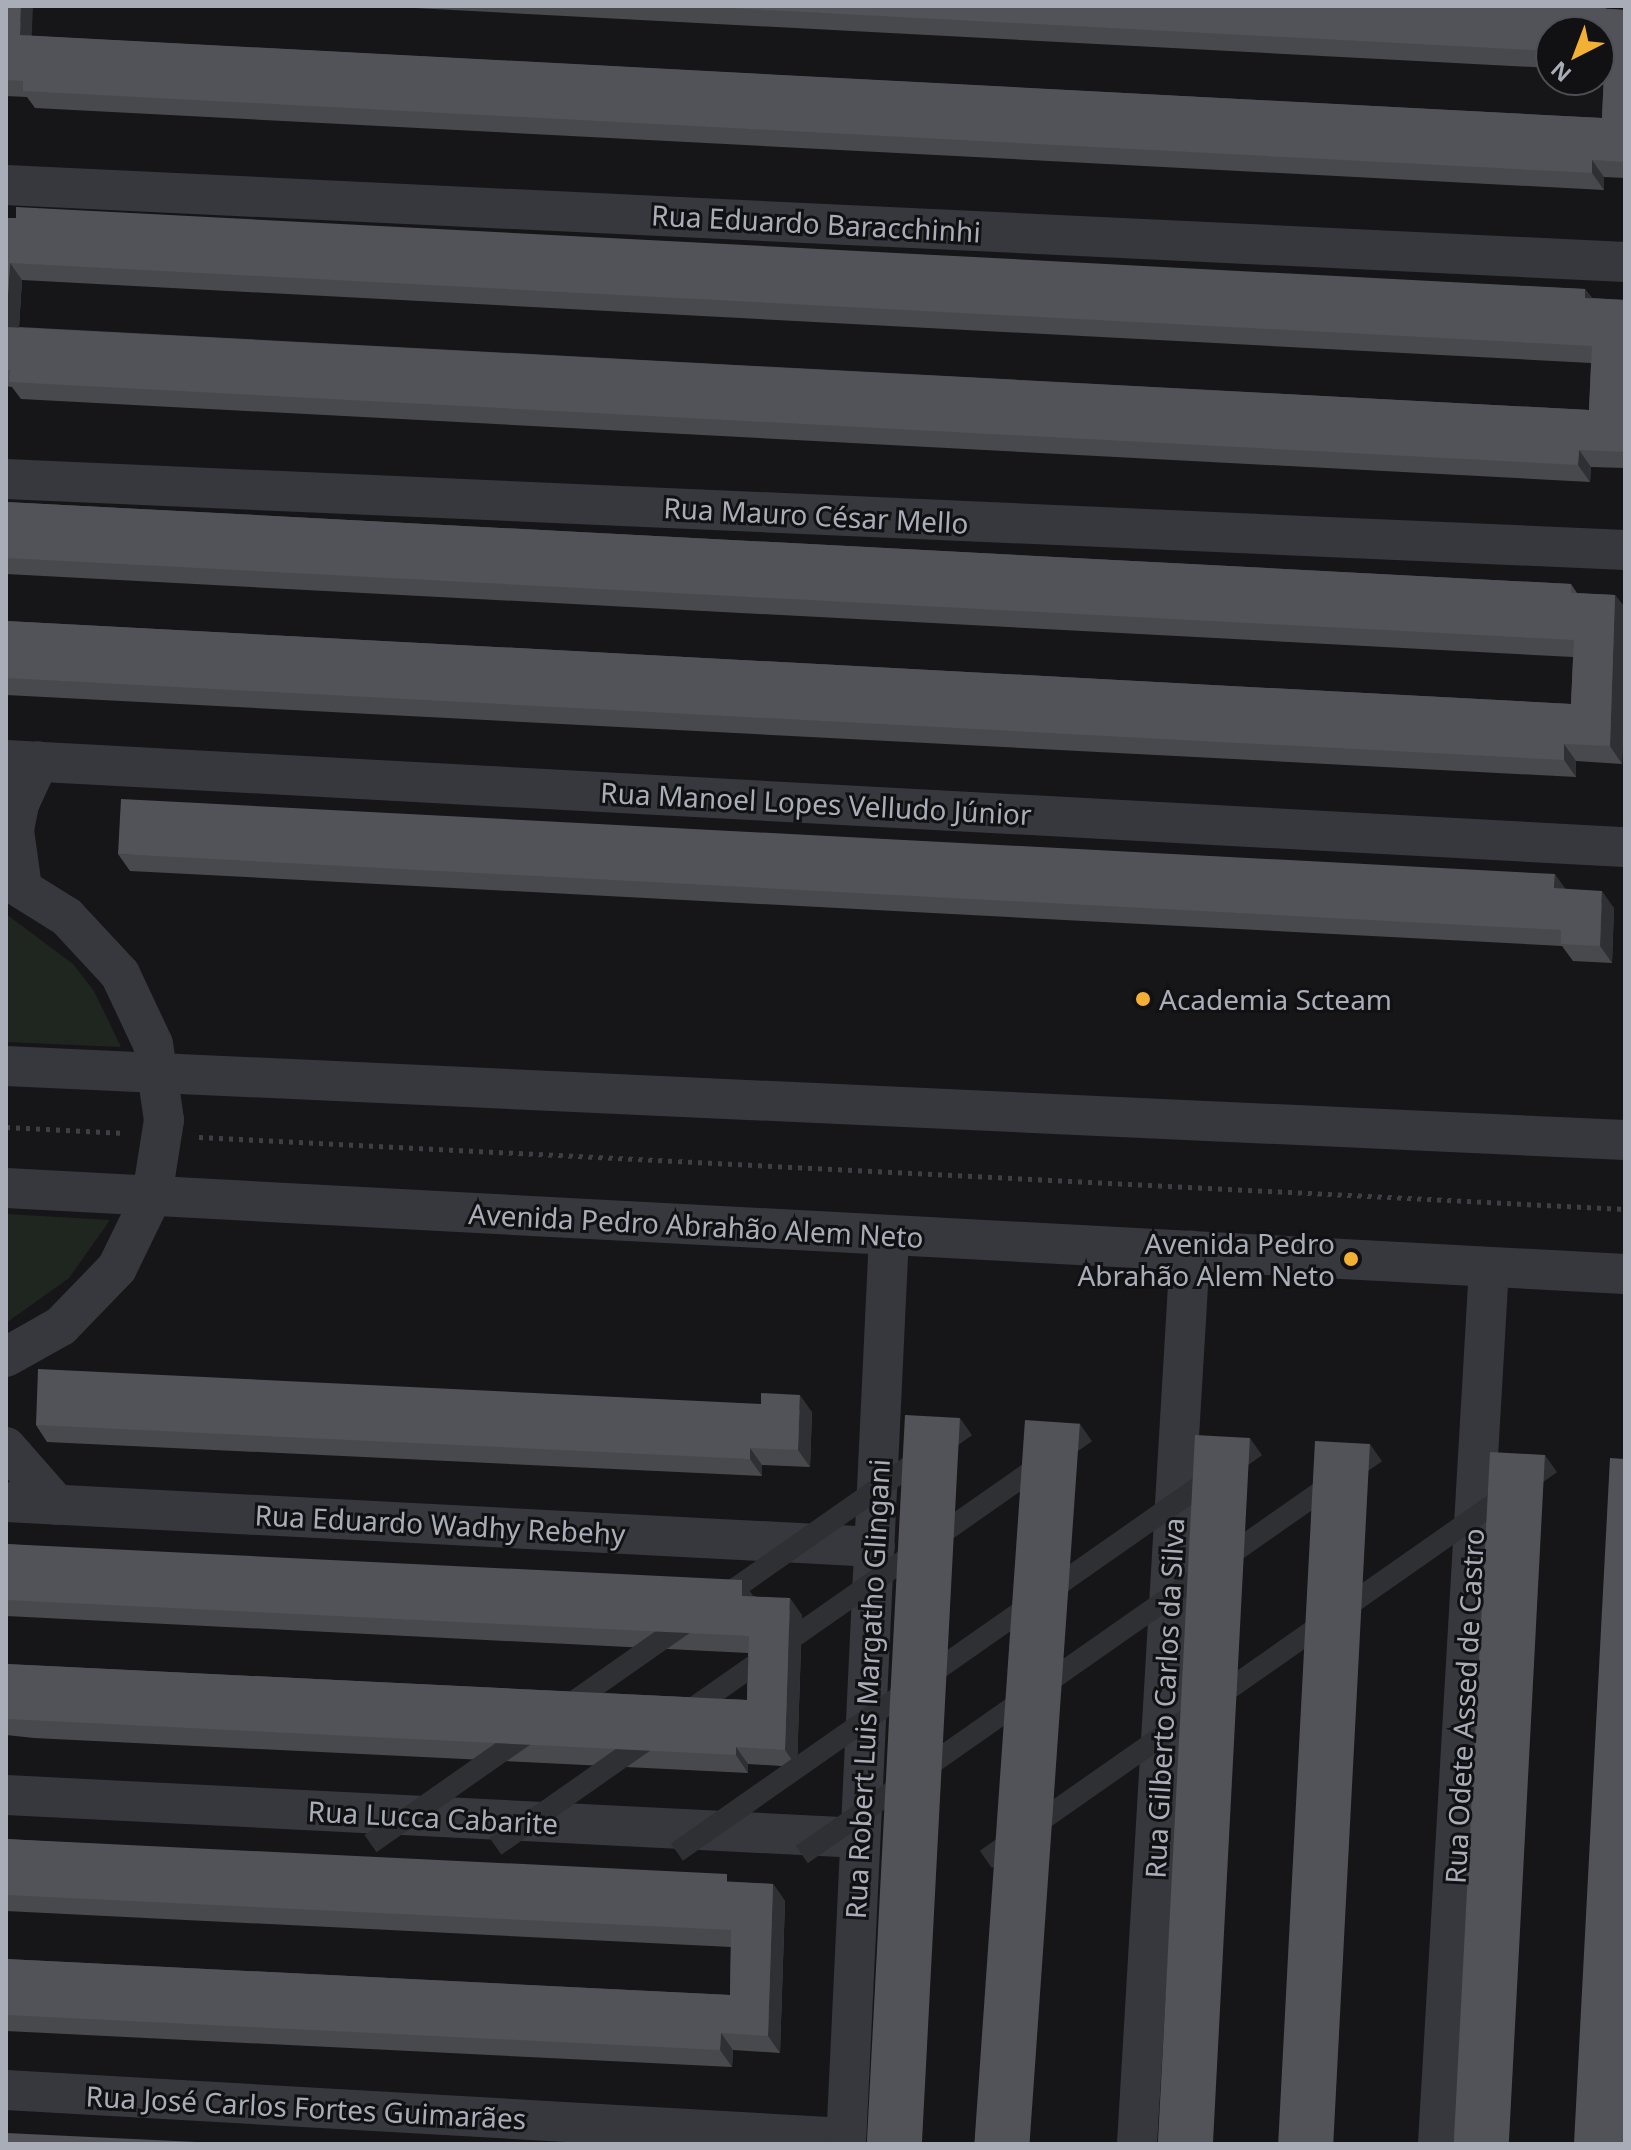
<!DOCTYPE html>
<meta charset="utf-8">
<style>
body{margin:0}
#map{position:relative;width:1631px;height:2150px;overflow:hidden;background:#161618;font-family:"Noto Sans",sans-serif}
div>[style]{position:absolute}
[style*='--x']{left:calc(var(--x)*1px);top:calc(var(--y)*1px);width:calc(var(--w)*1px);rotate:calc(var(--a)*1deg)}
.green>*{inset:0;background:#1e261f}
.path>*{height:5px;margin-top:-2.5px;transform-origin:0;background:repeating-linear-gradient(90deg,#3d3f44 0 4px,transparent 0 10px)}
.minor>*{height:40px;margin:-20px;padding:0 20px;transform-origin:20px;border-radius:20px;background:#37383d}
.wall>*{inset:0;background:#47494d}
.shaded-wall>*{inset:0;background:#2f3033;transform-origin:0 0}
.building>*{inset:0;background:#525359;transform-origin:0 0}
.dots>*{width:22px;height:22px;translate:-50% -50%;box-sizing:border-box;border:4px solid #111113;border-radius:50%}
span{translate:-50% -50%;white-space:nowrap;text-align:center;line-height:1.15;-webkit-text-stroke:6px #111113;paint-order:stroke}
.street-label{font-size:28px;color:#a8adb8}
.poi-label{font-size:28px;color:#a8adb8}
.left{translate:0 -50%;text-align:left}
.right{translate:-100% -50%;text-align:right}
.frame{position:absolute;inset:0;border:8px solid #a8adb8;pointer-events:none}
.north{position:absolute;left:1535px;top:16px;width:80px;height:80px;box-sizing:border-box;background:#111113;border:2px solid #4d4f55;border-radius:50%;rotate:222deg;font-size:22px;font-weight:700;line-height:32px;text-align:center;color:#a8adb8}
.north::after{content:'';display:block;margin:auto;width:28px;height:36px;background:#f2b134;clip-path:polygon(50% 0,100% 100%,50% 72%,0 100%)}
</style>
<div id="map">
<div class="green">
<div style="clip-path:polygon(6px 914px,73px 964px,94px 991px,121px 1047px,6px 1042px)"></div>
<div style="clip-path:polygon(6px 1214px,110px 1220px,69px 1278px,6px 1323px)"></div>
</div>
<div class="path">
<div style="--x:6;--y:1127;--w:119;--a:2.9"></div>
<div style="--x:199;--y:1137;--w:1428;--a:2.89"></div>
</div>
<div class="minor">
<div style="--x:6;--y:185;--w:1621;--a:2.72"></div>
<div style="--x:6;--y:479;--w:1621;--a:2.51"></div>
<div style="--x:6;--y:760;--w:1621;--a:3.08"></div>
<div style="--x:6;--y:879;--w:72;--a:31.9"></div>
<div style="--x:67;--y:917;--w:78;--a:47.1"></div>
<div style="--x:120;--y:974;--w:77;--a:64.8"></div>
<div style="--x:153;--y:1044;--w:77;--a:81.8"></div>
<div style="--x:164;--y:1120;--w:77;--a:99"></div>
<div style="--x:152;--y:1196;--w:80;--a:115.9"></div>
<div style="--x:117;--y:1268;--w:81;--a:134"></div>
<div style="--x:61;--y:1326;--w:63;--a:150.6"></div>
<div style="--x:22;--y:888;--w:59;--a:-97.9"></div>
<div style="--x:14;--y:830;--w:26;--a:-79"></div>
<div style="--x:19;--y:804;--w:47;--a:-65.1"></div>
<div style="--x:6;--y:1066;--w:1621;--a:2.62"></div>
<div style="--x:6;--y:1188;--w:1621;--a:3.04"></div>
<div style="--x:6;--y:1447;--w:77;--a:48.7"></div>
<div style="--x:6;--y:1502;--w:870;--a:2.96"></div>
<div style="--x:6;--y:1795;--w:855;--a:2.88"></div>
<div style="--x:6;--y:2090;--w:841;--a:3.27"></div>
<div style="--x:846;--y:2144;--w:910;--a:-87.29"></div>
<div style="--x:1137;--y:2144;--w:895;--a:-86.6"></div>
<div style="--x:1438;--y:2144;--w:878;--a:-86.67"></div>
</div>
<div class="wall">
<div style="clip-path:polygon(6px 6px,32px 36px,1602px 118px,1604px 71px,1599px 70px,1599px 32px,1551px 32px,1551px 68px,377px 6px,1604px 6px,1606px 9px,1625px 10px,1625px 178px,1604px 177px,1604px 190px,35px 108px,27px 97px,6px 96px)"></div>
<div style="clip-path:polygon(evenodd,6px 218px,1585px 289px,1592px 298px,1625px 300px,1625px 468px,1591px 467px,1590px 482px,21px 399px,12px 387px,6px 386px,6px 218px,22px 280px,1591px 363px,1589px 410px,19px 327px,22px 280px)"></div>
<div style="clip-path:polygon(6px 502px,1571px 584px,1577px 593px,1615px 595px,1625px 608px,1625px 674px,1622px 764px,1576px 761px,1576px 777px,6px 695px,6px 621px,1571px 704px,1573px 657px,6px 574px)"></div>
<div style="clip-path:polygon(118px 854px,1565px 889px,1614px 908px,1612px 963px,1573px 961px,1562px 946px,130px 871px)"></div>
<div style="clip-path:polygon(761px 1404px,812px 1412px,810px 1467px,762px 1465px,762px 1476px,47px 1442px,36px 1425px)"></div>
<div style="clip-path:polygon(6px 1544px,754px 1596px,802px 1615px,797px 1767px,748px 1764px,748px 1773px,34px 1738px,6px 1735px,6px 1664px,747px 1700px,748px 1653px,6px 1616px)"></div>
<div style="clip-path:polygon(6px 1839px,773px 1884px,785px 1901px,780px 2053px,733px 2050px,732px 2067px,6px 2031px,6px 1959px,730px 1995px,731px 1947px,6px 1911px)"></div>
</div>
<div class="shaded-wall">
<div style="clip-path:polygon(21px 6px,33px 6px,31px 52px,20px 35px)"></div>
<div style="clip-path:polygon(1592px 160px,1604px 177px,1604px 190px,1592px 173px)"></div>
<div style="clip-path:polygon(10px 263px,22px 280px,18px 344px,6px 327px)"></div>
<div style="clip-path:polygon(1585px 289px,1597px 306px,1585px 298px)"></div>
<div style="clip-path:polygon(1579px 450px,1591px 467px,1590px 482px,1578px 465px)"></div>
<div style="clip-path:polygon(1615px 595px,1625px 608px,1625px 674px,1622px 764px,1610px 746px)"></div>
<div style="clip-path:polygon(1564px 744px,1576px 761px,1576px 777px,1564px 760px)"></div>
<div style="clip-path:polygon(1555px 874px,1567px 891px,1554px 888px)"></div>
<div style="clip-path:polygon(1602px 891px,1614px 908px,1612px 963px,1600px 946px)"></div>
<div style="clip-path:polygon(800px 1395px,812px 1412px,810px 1467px,798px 1450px)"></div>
<div style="left:960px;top:1418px;width:21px;height:727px;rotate:55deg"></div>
<div style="left:1080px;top:1424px;width:21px;height:721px;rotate:55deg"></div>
<div style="left:1250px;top:1438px;width:21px;height:707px;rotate:55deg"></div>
<div style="left:1370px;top:1444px;width:21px;height:701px;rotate:55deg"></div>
<div style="clip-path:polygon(750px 1448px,762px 1465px,762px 1476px,750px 1459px)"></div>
<div style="left:1545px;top:1455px;width:21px;height:690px;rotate:55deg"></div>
<div style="clip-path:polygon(742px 1580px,754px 1597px,742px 1596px)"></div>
<div style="clip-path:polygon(790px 1598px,802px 1615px,797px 1767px,785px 1750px)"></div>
<div style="clip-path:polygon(736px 1747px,748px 1764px,748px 1773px,736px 1755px)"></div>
<div style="clip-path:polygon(773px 1884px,785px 1901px,780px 2053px,768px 2036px)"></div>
<div style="clip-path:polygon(721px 2033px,733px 2050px,732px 2067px,720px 2050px)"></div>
</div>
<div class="building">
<div style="clip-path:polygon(6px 6px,21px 6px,20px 35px,1602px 118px,1605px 54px,1599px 54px,1599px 32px,1551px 32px,1551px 51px,690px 6px,1598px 6px,1598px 8px,1625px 10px,1625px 162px,1592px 160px,1592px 173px,23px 91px,23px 81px,6px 80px)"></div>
<div style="clip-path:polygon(evenodd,16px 207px,1585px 289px,1585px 298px,1625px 300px,1625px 452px,1579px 450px,1578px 465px,9px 382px,10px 370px,6px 370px,6px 218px,16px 218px,16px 207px,10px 263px,1592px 346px,1589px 410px,6px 327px,10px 263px)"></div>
<div style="clip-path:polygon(6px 502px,1571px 584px,1571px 593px,1615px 595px,1610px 746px,1564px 744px,1564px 760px,6px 678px,6px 621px,1571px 704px,1574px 640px,6px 558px)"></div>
<div style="clip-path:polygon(121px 799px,1555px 874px,1554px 888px,1602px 891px,1600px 946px,1561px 944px,1561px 930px,118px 854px)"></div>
<div style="clip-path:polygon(38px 1369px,761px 1404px,761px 1393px,800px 1395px,798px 1450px,750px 1448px,750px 1459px,36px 1425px)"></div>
<div style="left:905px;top:1415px;width:55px;height:730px;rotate:3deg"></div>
<div style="left:1025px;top:1420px;width:55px;height:725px;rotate:4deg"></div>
<div style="left:1195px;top:1435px;width:55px;height:710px;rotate:3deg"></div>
<div style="left:1315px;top:1441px;width:55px;height:704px;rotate:3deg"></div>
<div style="left:1490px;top:1452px;width:55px;height:693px;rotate:3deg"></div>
<div style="clip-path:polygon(1610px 1458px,1625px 1459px,1625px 2144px,1574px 2144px)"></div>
<div style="clip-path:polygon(6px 1544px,742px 1580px,742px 1596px,790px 1598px,785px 1750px,736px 1747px,736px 1755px,6px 1719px,6px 1664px,747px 1700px,749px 1636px,6px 1600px)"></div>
<div style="clip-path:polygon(6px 1839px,727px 1874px,727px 1882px,773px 1884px,768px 2036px,721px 2033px,720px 2050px,6px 2015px,6px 1959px,730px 1995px,731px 1930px,6px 1895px)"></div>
<div style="clip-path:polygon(6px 2133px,239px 2144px,6px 2144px)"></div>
</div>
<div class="dots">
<div style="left:1143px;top:999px;background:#f2b134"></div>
<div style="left:1351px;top:1259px;background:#f2b134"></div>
</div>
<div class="street-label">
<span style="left:816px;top:223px;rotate:3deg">Rua Eduardo Baracchinhi</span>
<span style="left:816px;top:515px;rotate:3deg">Rua Mauro César Mello</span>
<span style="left:816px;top:803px;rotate:3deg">Rua Manoel Lopes Velludo Júnior</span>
<span style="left:696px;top:1225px;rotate:3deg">Avenida Pedro Abrahão Alem Neto</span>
<span style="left:440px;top:1524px;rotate:3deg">Rua Eduardo Wadhy Rebehy</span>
<span style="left:867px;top:1689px;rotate:-87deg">Rua Robert Luis Margatho Glingani</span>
<span style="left:1164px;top:1698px;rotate:-87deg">Rua Gilberto Carlos da Silva</span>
<span style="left:1464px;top:1706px;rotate:-87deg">Rua Odete Assed de Castro</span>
<span style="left:433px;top:1817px;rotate:3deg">Rua Lucca Cabarite</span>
<span style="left:306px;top:2107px;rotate:3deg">Rua José Carlos Fortes Guimarães</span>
</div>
<div class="poi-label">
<span class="left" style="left:1159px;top:999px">Academia Scteam</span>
<span class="right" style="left:1335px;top:1259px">Avenida Pedro<br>Abrahão Alem Neto</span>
</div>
<div class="frame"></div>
<div class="north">N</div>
</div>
